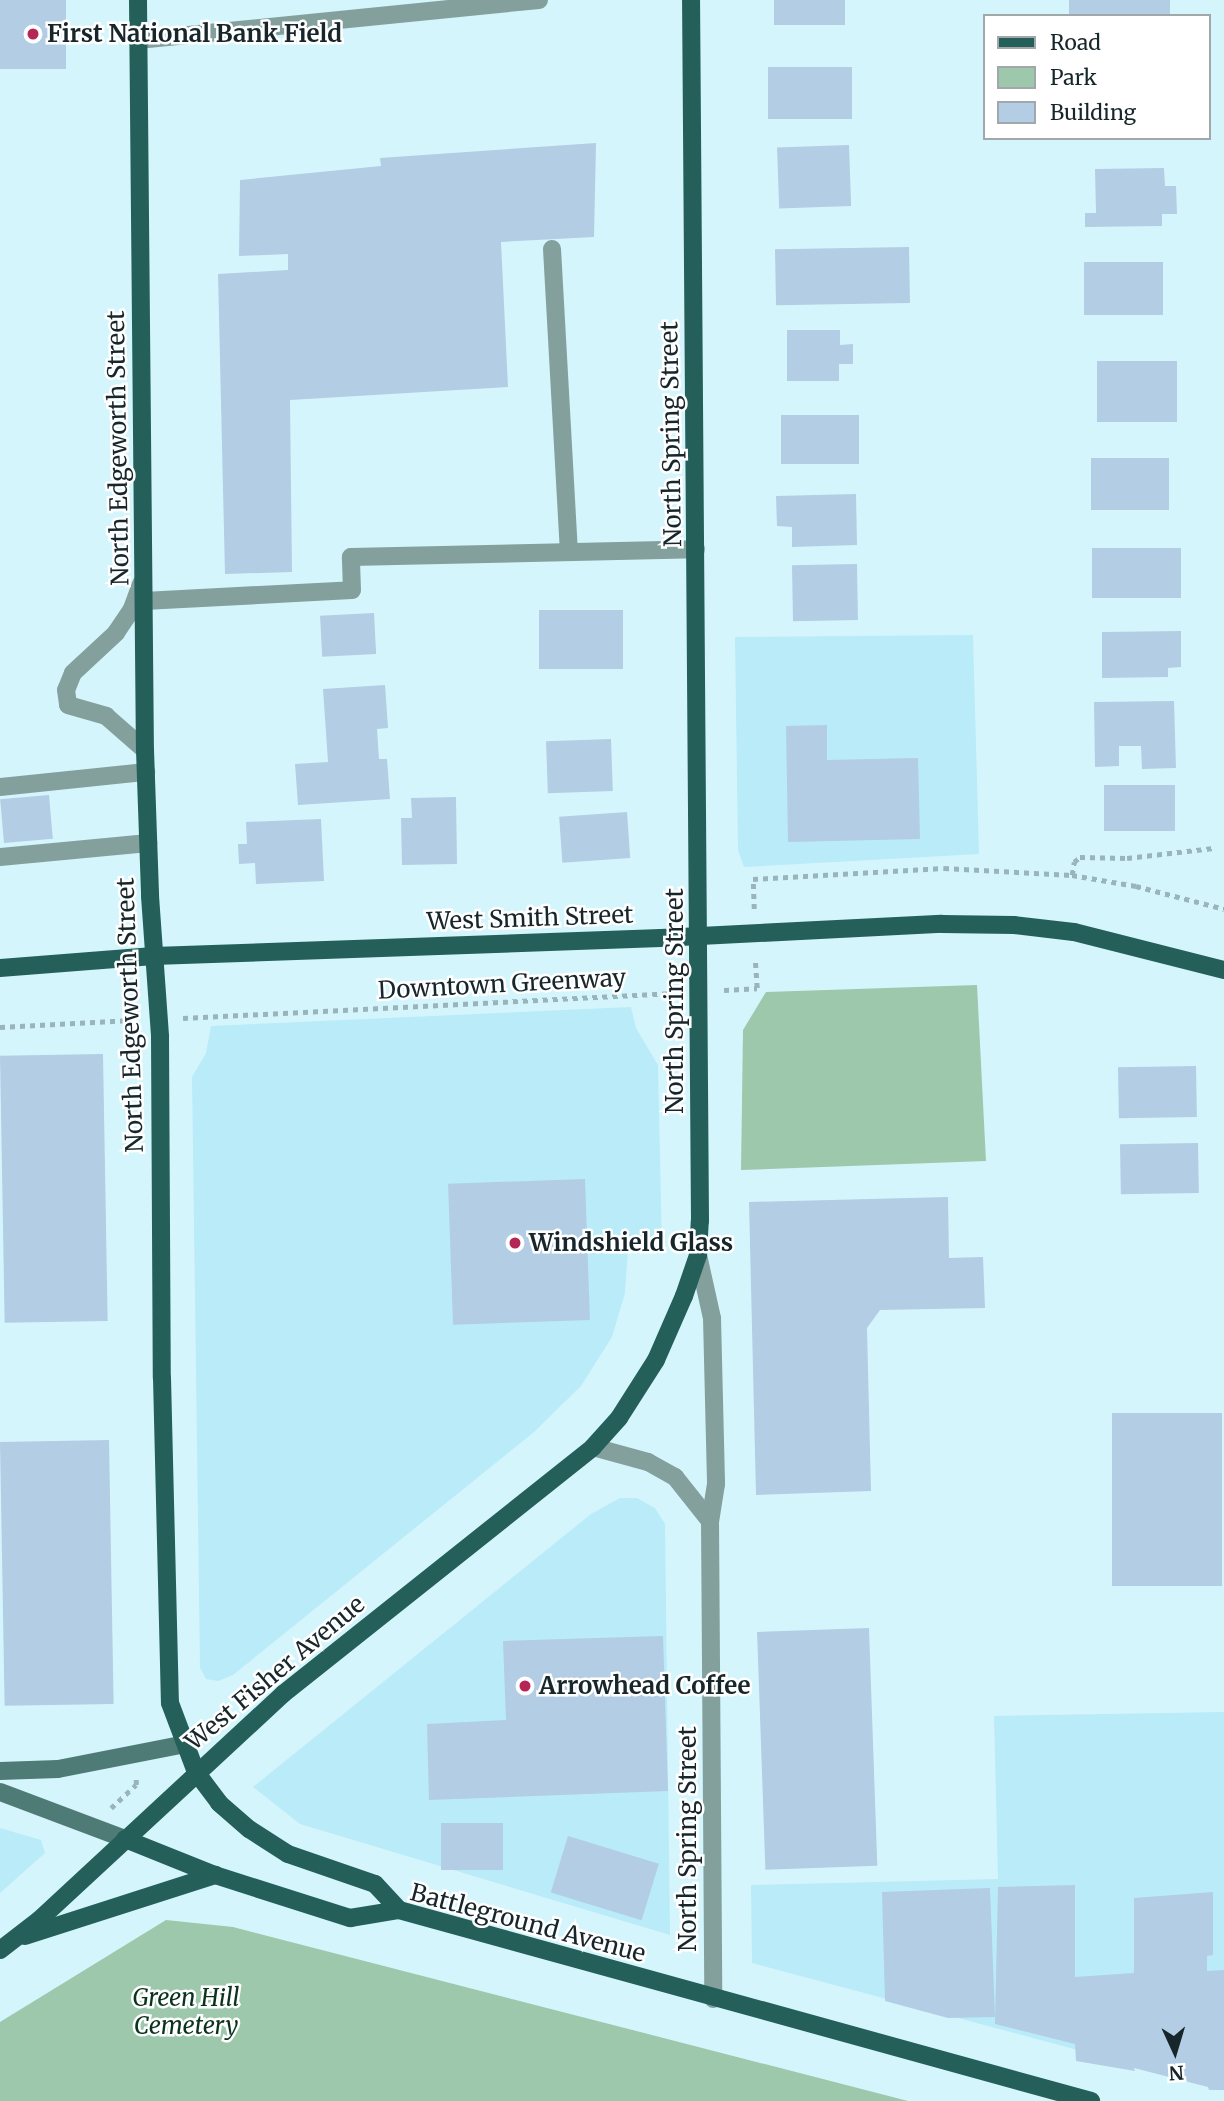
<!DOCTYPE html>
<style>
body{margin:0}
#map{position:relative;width:1224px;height:2101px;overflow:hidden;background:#d5f5fd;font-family:Merriweather,serif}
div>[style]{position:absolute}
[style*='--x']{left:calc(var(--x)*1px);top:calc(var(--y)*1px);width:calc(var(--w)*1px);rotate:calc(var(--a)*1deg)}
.built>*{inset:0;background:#baebf8}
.green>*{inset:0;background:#9dc8ab}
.building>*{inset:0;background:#b3cde4;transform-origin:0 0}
.path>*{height:4.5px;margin-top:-2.25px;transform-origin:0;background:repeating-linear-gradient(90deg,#9ab4bb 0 5px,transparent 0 10px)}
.service>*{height:18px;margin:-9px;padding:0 9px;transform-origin:9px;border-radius:9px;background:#83a09c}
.minor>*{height:18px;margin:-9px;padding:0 9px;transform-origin:9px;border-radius:9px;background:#83a09c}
.tertiary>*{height:18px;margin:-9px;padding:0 9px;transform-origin:9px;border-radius:9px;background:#83a09c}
.secondary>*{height:18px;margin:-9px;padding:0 9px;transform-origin:9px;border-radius:9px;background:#4e7b75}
.primary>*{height:18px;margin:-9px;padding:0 9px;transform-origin:9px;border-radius:9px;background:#246059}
.dots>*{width:19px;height:19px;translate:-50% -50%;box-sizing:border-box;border:4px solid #fff;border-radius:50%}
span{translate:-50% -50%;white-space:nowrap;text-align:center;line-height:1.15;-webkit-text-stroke:5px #fff;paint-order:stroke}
.poi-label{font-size:24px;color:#17262a;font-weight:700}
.left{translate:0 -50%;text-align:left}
.street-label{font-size:24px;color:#17262a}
.park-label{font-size:24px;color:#09331d;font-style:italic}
.legend{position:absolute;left:983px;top:14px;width:228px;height:126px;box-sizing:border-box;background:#fff;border:2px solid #a2a8aa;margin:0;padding:9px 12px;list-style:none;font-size:21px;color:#17262a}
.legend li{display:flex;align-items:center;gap:14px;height:35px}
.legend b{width:35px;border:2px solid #a2a8aa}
.north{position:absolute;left:1140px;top:2017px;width:70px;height:70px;-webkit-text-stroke:5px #fff;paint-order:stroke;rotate:176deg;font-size:19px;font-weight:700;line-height:28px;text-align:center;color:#17262a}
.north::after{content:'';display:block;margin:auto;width:24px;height:32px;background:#17262a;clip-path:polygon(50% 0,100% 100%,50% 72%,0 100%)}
</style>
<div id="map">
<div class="built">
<div style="clip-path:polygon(973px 635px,979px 854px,744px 867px,738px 850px,735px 637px)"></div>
<div style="clip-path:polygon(631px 1007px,636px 1028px,658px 1065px,662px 1247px,628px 1250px,625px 1293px,612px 1337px,581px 1386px,534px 1432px,233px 1675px,218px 1681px,206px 1679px,200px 1668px,192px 1077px,206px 1053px,211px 1026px)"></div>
<div style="clip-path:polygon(620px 1498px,637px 1498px,655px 1508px,665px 1524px,670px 1935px,300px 1824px,253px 1787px,591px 1514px)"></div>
<div style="clip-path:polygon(1224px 1712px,1224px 2089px,752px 1963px,751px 1885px,998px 1879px,994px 1716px)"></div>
<div style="clip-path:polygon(0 1828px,41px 1840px,45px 1853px,0 1893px)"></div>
</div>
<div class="green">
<div style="clip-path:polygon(977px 985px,986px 1161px,741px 1170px,743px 1030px,766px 992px)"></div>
<div style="clip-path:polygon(166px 1920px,233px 1927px,908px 2101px,0 2101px,0 2022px)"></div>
</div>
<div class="building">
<div style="left:0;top:0;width:66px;height:69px"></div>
<div style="left:774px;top:0;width:71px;height:25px"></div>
<div style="left:1069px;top:0;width:101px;height:16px"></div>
<div style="left:852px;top:67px;width:52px;height:84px;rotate:90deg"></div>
<div style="clip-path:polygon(596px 143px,594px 237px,501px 242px,508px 387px,290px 400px,292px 572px,225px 574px,218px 274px,288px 270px,288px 254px,239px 256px,240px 180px,381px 166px,380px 158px)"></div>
<div style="left:849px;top:145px;width:61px;height:72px;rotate:88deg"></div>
<div style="clip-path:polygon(1164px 168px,1165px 186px,1176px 186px,1177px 214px,1162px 214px,1162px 226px,1085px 227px,1085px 213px,1096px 213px,1095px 169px)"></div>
<div style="left:909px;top:247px;width:56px;height:134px;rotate:89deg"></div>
<div style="left:1084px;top:262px;width:79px;height:53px"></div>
<div style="clip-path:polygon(787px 330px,840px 330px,840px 345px,853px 344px,853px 364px,839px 364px,839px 381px,787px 381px)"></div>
<div style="left:1177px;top:361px;width:61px;height:80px;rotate:90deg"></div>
<div style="left:859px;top:415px;width:49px;height:78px;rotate:90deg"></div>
<div style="left:1091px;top:458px;width:78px;height:52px"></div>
<div style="clip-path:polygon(856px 494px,857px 545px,792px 547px,792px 527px,777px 526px,776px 496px)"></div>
<div style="left:1181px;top:548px;width:50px;height:89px;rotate:90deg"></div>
<div style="left:857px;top:564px;width:56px;height:65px;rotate:89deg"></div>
<div style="left:539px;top:610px;width:84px;height:59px"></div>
<div style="left:374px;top:613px;width:41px;height:54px;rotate:87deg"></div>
<div style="clip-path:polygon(1181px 631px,1181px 667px,1168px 668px,1168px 677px,1102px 678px,1102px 632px)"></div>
<div style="clip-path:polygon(385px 685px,388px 728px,377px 729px,379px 759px,387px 759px,390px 799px,298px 805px,295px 764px,328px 762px,323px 689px)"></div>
<div style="clip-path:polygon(1174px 701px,1176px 768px,1142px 769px,1141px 746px,1119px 746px,1119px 766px,1095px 767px,1094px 702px)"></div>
<div style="clip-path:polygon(827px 725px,827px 760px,918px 758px,920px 839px,788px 842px,786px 726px)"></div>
<div style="left:611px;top:739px;width:52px;height:65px;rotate:88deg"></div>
<div style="left:1104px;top:785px;width:71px;height:46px"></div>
<div style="left:49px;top:795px;width:44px;height:49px;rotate:85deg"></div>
<div style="clip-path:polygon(456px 797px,457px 864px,402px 865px,401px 818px,412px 818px,411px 798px)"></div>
<div style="left:627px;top:812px;width:46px;height:68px;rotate:86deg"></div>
<div style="clip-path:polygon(321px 819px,324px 881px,256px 884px,255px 863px,239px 864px,238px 844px,247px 844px,246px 822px)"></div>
<div style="left:103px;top:1054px;width:267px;height:103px;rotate:89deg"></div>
<div style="left:1196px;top:1066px;width:51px;height:78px;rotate:89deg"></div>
<div style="left:1198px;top:1143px;width:50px;height:78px;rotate:89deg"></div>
<div style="left:585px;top:1179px;width:141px;height:137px;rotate:88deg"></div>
<div style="clip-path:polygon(948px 1197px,949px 1258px,983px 1257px,985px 1308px,880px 1310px,867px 1328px,871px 1491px,756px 1495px,749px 1202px)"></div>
<div style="left:1222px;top:1413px;width:173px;height:110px;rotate:90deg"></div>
<div style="left:109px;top:1440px;width:264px;height:109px;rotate:89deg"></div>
<div style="left:869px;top:1628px;width:238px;height:112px;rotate:88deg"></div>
<div style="clip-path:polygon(663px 1636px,668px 1791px,429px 1800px,427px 1724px,506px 1720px,503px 1641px)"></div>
<div style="left:441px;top:1823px;width:62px;height:47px"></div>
<div style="left:568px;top:1836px;width:95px;height:59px;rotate:17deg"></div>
<div style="clip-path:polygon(1075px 1885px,1075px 1977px,1134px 1973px,1134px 1898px,1213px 1892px,1213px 1955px,1207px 1956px,1207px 1971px,1224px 1970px,1224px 2090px,1209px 2090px,1208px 2087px,1134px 2068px,1135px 2071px,1076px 2061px,1075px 2044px,995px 2024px,998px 1887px)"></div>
<div style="clip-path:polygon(990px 1888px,995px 2017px,948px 2018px,885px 2001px,882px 1892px)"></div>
</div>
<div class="path">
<div style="--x:1072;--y:875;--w:13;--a:-81"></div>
<div style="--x:1074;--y:862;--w:8;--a:-40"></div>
<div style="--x:1080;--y:857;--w:47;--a:1.2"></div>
<div style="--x:1127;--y:858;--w:87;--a:-6.6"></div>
<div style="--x:754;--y:909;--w:30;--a:-92"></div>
<div style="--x:753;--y:879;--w:191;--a:-3.3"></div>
<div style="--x:944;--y:868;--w:128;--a:3.1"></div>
<div style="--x:1072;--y:875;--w:65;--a:9.8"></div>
<div style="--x:1136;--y:886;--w:91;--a:14.6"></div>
<div style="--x:724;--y:990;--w:33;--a:-3"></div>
<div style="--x:757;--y:988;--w:29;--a:-94"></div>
<div style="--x:183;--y:1018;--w:492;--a:-2.9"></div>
<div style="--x:0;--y:1027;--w:132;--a:-3"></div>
<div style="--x:111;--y:1808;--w:34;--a:-43"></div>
<div style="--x:136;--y:1785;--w:7;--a:-90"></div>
</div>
<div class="service">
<div style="--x:552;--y:249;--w:301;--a:86.8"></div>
<div style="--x:141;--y:584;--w:27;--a:110"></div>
<div style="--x:132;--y:609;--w:29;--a:124"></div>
<div style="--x:116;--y:633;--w:59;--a:137.1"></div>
<div style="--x:73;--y:673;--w:18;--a:112"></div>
<div style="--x:66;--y:690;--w:15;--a:82"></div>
<div style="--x:68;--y:705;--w:40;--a:16"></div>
<div style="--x:106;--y:716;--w:52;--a:41.1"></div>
<div style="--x:144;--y:601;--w:208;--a:-3"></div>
<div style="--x:352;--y:590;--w:33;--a:-92"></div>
<div style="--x:351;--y:557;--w:345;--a:-1.3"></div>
<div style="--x:0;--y:787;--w:147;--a:-5.9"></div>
<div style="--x:0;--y:857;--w:149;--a:-5.4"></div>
</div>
<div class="minor">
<div style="--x:698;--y:1255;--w:65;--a:77.5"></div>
<div style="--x:712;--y:1318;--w:166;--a:88.6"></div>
<div style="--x:716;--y:1484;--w:37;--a:99"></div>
<div style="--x:710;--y:1521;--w:478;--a:89.6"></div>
<div style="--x:593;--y:1447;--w:57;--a:15.3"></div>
<div style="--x:648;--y:1462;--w:31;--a:29"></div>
<div style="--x:675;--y:1477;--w:56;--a:51.5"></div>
</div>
<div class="tertiary">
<div style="--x:138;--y:40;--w:403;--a:-5.7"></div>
</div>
<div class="secondary">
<div style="--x:0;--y:1771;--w:58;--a:-2"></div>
<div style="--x:58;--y:1769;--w:130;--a:-11.1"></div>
<div style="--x:0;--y:1792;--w:134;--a:20.6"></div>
</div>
<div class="primary">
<div style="--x:138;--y:0;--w:750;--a:89.47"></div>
<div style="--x:145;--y:750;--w:146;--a:88"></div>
<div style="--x:150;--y:896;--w:141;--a:85.9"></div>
<div style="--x:160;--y:1037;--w:341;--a:89.7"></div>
<div style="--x:162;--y:1378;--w:325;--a:88.6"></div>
<div style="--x:170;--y:1703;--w:74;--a:69.4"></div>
<div style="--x:196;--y:1772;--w:39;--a:53"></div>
<div style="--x:219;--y:1803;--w:40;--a:41"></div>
<div style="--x:249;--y:1829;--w:46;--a:32.7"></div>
<div style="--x:288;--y:1854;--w:92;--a:19"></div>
<div style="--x:375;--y:1884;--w:35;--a:47"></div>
<div style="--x:0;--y:968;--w:154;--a:-4.5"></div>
<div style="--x:154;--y:956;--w:507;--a:-2.03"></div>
<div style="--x:661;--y:938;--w:281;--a:-2.9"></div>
<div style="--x:942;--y:924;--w:72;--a:0.8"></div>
<div style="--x:1014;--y:925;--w:60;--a:6.7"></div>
<div style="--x:1074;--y:932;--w:155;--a:14.2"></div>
<div style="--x:125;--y:1839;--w:97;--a:21.8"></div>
<div style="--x:215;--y:1875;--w:142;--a:17.7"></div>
<div style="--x:350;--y:1918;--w:50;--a:-9.3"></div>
<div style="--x:399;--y:1910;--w:718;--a:15.43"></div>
<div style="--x:25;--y:1936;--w:200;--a:-17.8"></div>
<div style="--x:0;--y:1950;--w:49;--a:-37.6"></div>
<div style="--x:39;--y:1920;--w:333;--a:-42.8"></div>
<div style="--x:283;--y:1694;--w:396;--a:-38.5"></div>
<div style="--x:593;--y:1447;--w:39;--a:-48"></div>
<div style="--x:619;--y:1418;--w:69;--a:-57.5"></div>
<div style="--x:656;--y:1360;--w:70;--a:-66.4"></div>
<div style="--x:684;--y:1296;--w:43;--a:-71.1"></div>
<div style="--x:698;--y:1255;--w:34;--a:-87"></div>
<div style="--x:700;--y:1221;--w:1221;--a:-90.42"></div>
</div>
<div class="dots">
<div style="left:33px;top:34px;background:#b52656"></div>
<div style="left:515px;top:1243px;background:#b52656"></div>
<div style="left:525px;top:1686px;background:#b52656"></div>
</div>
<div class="poi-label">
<span class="left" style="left:47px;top:34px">First National Bank Field</span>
<span class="left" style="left:529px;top:1243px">Windshield Glass</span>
<span class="left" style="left:539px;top:1686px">Arrowhead Coffee</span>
</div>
<div class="street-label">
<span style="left:671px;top:434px;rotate:-91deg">North Spring Street</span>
<span style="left:118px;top:448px;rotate:-91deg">North Edgeworth Street</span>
<span style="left:530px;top:918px;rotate:-2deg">West Smith Street</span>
<span style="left:502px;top:984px;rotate:-3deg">Downtown Greenway</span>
<span style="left:675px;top:1001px;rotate:-90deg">North Spring Street</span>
<span style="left:130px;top:1015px;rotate:-92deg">North Edgeworth Street</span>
<span style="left:275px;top:1673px;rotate:-40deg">West Fisher Avenue</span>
<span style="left:688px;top:1839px;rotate:-90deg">North Spring Street</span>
<span style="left:528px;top:1923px;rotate:15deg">Battleground Avenue</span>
</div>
<div class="park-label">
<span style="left:186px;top:2012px">Green Hill<br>Cemetery</span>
</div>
<ul class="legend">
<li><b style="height:9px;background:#246059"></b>Road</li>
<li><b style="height:19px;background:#9dc8ab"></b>Park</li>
<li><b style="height:19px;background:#b3cde4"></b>Building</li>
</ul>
<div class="north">N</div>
</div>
